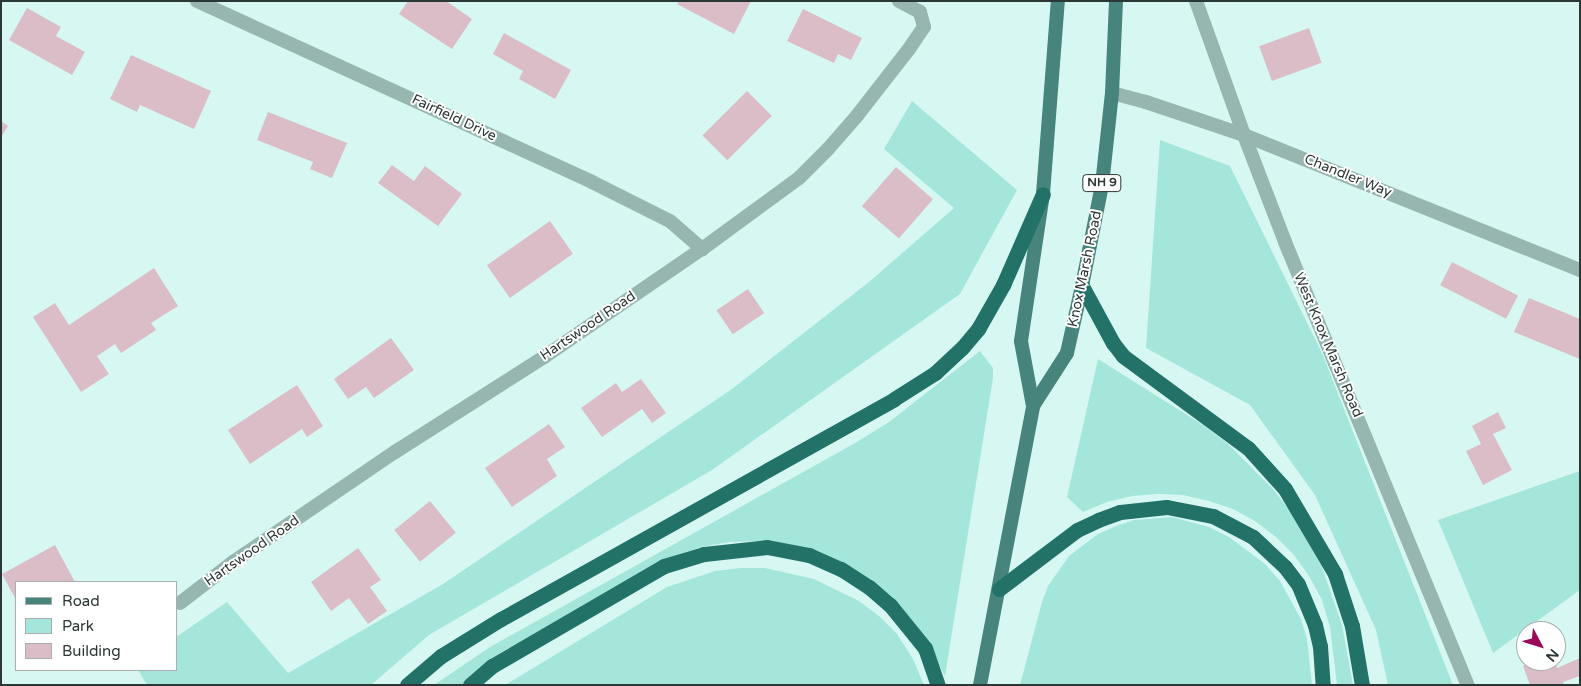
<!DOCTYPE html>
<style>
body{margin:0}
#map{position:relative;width:1581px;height:686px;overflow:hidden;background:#d7f8f2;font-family:"Varela Round",sans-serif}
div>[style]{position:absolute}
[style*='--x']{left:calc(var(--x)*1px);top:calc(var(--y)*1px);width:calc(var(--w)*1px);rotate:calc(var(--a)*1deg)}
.green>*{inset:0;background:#a5e6db}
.building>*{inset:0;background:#dabdc7;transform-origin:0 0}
.minor>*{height:14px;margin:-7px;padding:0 7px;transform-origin:7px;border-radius:7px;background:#97b6b0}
.primary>*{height:14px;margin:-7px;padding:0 7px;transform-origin:7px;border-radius:7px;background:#47847b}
.motorway>*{height:15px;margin:-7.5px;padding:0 7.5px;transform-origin:7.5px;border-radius:7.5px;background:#237268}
span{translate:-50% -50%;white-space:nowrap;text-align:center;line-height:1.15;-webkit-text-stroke:4px #fff;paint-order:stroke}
.shield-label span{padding:1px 4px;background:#fff;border:1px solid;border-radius:4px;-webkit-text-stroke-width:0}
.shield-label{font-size:12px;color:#2a3734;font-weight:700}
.street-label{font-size:14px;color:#2a3734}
.frame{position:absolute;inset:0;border:2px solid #2a3734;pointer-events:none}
.legend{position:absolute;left:15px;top:581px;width:162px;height:90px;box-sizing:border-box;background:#fff;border:1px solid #aaafae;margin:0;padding:6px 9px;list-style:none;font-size:15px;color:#2a3734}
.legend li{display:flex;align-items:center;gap:10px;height:25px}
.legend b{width:25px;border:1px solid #aaafae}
.north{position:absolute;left:1516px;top:621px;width:50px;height:50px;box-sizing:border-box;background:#fff;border:1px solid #aaafae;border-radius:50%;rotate:130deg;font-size:14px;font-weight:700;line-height:20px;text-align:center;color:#2a3734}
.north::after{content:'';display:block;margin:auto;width:18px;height:22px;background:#9a095a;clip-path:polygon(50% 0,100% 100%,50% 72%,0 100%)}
</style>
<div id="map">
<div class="green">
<div style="clip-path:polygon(912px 101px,1017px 190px,960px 294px,712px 470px,429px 635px,371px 685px,147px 685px,138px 670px,176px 670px,176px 637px,227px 602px,288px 673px,443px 584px,732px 389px,869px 282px,954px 208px,884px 149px)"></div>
<div style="clip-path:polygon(1160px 140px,1230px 166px,1322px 353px,1453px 685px,1388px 685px,1376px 630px,1315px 495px,1250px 405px,1146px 348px)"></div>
<div style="clip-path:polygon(980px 351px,993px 368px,993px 378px,945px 676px,931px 649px,884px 590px,758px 541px,729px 542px,701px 547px,673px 556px,493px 657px,474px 672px,462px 685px,434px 685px,490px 647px,855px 443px,889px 422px)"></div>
<div style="clip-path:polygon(1098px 359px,1203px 425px,1228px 444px,1272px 488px,1291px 512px,1322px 567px,1342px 625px,1353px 685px,1337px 685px,1330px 627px,1322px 600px,1309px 576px,1294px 555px,1276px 537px,1255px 521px,1233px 509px,1209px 501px,1183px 495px,1158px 494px,1132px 496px,1107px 502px,1083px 512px,1067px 497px)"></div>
<div style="clip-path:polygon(1580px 471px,1580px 590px,1493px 653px,1438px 520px)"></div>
<div style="clip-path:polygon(1172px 517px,1209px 527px,1229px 537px,1265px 564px,1280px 581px,1301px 619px,1307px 639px,1312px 685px,1020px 685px,1042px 602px,1048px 586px,1069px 556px,1098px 534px,1116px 526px,1134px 520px)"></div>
<div style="clip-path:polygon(740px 568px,765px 568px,814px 579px,859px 601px,879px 616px,897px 634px,913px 659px,924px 685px,505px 685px,667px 587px,715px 571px)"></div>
</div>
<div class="building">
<div style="clip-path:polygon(408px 1px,446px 1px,472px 19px,452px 49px,399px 14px)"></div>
<div style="clip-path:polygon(679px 1px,751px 1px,734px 34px,677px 4px)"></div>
<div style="clip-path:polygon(27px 8px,61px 27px,56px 36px,85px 52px,72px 75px,9px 40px)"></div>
<div style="clip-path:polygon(803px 9px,862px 38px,851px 60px,838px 54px,834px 63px,787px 41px)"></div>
<div style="left:1309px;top:28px;width:37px;height:53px;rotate:70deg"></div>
<div style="clip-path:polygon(504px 33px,571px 70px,555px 99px,519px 79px,523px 71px,493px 54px)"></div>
<div style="clip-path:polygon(131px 55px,211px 91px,194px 129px,140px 105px,137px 112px,110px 99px)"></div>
<div style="left:747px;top:91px;width:35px;height:63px;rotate:45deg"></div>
<div style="clip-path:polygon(268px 112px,347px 143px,332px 178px,310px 169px,313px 162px,257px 140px)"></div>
<div style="clip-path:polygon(1px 121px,8px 126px,1px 137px)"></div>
<div style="clip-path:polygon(392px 165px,414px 181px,425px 166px,462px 194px,438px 226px,378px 183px)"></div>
<div style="left:896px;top:167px;width:49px;height:52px;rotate:41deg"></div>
<div style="left:550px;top:221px;width:40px;height:77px;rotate:55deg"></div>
<div style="left:1452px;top:262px;width:74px;height:26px;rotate:27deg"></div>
<div style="clip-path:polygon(154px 268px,178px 306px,151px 323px,156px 330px,121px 353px,115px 344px,97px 356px,109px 374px,81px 392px,33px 317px,55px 303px,69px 325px)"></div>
<div style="left:748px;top:289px;width:29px;height:38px;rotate:56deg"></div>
<div style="clip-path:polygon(1529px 298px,1580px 319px,1580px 359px,1514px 332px)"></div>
<div style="clip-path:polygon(391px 338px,414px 370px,374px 398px,366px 387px,348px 399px,334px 379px)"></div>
<div style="clip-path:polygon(641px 379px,666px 413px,652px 423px,642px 409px,602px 437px,581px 408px,616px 383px,622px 392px)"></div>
<div style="clip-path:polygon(297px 385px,323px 426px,307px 437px,302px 429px,250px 464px,228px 430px)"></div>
<div style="clip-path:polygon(1498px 412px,1506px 428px,1493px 434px,1512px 470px,1483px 485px,1466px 451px,1481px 444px,1472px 426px)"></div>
<div style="clip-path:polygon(549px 424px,565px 447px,547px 459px,557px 476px,512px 507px,485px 468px)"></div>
<div style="left:430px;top:501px;width:41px;height:46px;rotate:51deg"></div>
<div style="clip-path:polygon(55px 545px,75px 582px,16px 582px,16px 600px,2px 574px)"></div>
<div style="clip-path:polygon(358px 548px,381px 580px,370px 587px,387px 611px,368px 624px,349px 598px,331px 611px,311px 582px)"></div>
<div style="clip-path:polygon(1580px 658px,1580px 676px,1563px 682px,1564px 685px,1530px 685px,1523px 666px,1535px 661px,1554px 661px,1557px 668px)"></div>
</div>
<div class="minor">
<div style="--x:197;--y:1;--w:434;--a:24.6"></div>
<div style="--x:592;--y:182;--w:87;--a:26.6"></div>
<div style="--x:670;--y:221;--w:43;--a:41.2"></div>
<div style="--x:1196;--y:1;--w:142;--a:70.3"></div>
<div style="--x:1244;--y:135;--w:115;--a:69"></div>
<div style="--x:1285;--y:242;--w:479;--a:67.6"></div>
<div style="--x:1112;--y:93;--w:35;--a:15"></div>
<div style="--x:1146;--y:102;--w:103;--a:18.6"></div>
<div style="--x:1244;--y:135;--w:362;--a:21.9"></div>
<div style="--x:180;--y:603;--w:67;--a:-37.7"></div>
<div style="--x:233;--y:562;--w:196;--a:-34.2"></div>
<div style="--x:395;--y:452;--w:177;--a:-32.5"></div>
<div style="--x:544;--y:357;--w:191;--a:-34.4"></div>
<div style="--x:702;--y:249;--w:120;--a:-36.2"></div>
<div style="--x:799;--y:178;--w:41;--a:-45"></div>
<div style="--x:828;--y:149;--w:43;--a:-48.8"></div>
<div style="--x:856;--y:117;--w:86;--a:-52.1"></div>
<div style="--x:909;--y:49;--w:27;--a:-56"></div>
<div style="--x:924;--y:27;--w:16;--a:-105"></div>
<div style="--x:920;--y:12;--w:24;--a:-152"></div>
</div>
<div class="primary">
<div style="--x:1033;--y:406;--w:63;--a:-57.3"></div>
<div style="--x:1067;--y:353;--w:69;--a:-77.4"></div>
<div style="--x:1082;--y:286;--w:103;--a:-78.8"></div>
<div style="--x:1102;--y:185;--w:93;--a:-83.8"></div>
<div style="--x:1112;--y:93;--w:92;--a:-87.5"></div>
<div style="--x:980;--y:685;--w:284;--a:-79.2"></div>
<div style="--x:1033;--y:406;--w:66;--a:-100.5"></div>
<div style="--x:1021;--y:341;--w:149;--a:-81.5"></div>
<div style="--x:1043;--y:194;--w:194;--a:-85.6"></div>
</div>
<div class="motorway">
<div style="--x:1082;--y:286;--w:65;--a:61.5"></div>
<div style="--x:1113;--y:343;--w:16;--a:52"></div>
<div style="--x:1123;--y:356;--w:155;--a:36.4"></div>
<div style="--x:1248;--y:448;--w:55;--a:47.9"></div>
<div style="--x:1285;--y:489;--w:99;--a:59.5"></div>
<div style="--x:1335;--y:574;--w:55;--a:71.9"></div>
<div style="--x:1352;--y:626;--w:60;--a:80.4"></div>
<div style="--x:999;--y:589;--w:98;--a:-37.1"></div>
<div style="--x:1077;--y:530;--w:23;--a:-25"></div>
<div style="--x:1098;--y:520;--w:23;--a:-20"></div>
<div style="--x:1120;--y:512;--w:47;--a:-6.1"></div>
<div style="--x:1167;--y:507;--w:47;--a:11.1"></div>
<div style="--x:1213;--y:516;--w:45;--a:27.7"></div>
<div style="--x:1253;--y:537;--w:44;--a:43.2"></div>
<div style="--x:1285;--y:567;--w:21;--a:53"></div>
<div style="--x:1298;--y:584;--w:44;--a:67.5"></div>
<div style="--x:1315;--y:625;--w:22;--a:77"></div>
<div style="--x:1320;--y:646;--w:39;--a:86"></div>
<div style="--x:407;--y:685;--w:45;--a:-40.5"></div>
<div style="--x:441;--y:656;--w:70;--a:-31.7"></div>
<div style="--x:501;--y:619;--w:450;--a:-29.2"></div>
<div style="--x:894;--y:399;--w:49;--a:-32.4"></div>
<div style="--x:935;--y:373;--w:37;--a:-43"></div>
<div style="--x:962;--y:348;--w:25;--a:-50"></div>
<div style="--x:978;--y:329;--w:51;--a:-60.4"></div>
<div style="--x:1003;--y:285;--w:99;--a:-66.3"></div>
<div style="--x:470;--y:685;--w:29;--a:-41"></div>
<div style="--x:492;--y:666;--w:199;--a:-30.2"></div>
<div style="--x:664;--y:566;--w:42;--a:-16.7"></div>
<div style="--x:704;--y:554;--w:63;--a:-6.3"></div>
<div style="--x:767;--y:547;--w:43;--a:10.8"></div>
<div style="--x:809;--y:555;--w:35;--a:24"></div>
<div style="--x:841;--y:569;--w:33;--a:33"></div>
<div style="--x:869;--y:587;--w:28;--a:41"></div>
<div style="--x:890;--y:605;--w:55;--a:50.9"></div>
<div style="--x:925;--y:648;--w:39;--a:71"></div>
</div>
<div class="shield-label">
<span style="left:1102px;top:183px">NH 9</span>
</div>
<div class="street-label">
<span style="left:454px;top:118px;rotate:25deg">Fairfield Drive</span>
<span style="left:1348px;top:176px;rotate:22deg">Chandler Way</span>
<span style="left:1085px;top:269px;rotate:-78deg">Knox Marsh Road</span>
<span style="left:588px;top:326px;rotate:-34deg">Hartswood Road</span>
<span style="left:1328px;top:345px;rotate:67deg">West Knox Marsh Road</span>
<span style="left:252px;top:551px;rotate:-35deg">Hartswood Road</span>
</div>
<div class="frame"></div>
<ul class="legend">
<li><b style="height:6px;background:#47847b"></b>Road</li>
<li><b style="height:14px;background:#a5e6db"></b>Park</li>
<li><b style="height:14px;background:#dabdc7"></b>Building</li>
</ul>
<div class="north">N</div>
</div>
